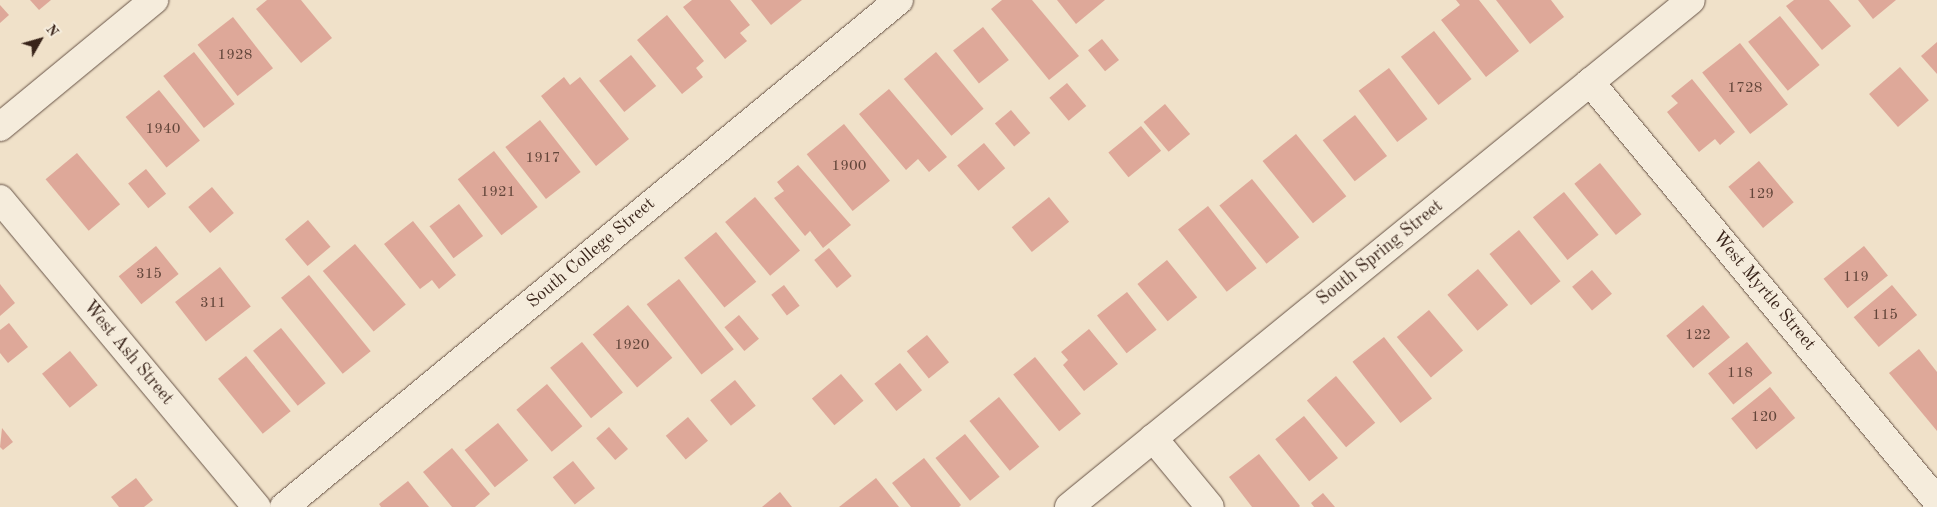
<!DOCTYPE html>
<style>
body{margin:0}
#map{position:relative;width:1937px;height:507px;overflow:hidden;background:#f0e1c9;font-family:"Old Standard TT",serif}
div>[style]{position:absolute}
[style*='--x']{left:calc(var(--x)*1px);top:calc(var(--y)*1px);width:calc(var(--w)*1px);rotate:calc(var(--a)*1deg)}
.building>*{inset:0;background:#dea899;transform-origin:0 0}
.roads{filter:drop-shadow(0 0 1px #675346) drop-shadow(0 0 1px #675346)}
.minor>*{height:28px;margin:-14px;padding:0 14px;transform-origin:14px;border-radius:14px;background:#f5ecdc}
span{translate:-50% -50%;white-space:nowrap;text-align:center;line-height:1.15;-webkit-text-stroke:4px #f5ecdc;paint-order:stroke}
.number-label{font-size:15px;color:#62453a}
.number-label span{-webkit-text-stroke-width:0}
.street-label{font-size:18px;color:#39241a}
.north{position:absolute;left:15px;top:15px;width:50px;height:50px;-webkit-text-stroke:4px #f5ecdc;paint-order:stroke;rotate:52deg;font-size:14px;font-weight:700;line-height:20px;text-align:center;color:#39241a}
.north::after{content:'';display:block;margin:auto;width:18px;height:22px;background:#39241a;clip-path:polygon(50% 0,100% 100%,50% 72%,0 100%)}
</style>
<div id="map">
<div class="building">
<div style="clip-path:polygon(30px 0,51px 0,39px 10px)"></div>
<div style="clip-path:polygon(267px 0,301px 0,332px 38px,301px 63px,256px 9px)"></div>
<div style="clip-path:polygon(692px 0,730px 0,750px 25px,740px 33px,747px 41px,725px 59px,683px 7px)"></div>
<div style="clip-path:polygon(751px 0,802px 0,771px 25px)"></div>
<div style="clip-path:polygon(1002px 0,1032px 0,1079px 56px,1049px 80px,991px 9px)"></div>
<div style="clip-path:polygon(1057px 0,1105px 0,1076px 24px)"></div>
<div style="clip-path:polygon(1456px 0,1479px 0,1519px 51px,1486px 77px,1441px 20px,1460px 5px)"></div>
<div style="clip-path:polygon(1496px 0,1551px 0,1564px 17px,1530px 44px)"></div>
<div style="clip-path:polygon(1794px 0,1829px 0,1851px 26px,1822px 50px,1786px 6px)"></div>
<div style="clip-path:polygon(1858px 0,1896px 0,1873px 19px)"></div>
<div style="clip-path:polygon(0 5px,9px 15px,0 23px)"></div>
<div style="clip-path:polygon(667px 15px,704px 61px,696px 68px,703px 77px,682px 94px,637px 40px)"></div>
<div style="left:1780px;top:16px;width:63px;height:41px;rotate:51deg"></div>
<div style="left:233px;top:17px;width:65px;height:45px;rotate:52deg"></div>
<div style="left:983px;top:27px;width:42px;height:38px;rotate:52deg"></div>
<div style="left:1434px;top:31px;width:61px;height:42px;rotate:52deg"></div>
<div style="left:1102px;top:39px;width:27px;height:18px;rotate:51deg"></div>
<div style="clip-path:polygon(1937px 42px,1937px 74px,1921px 56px)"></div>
<div style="left:1740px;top:43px;width:78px;height:48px;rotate:52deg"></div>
<div style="left:194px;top:52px;width:66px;height:39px;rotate:52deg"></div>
<div style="left:936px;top:52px;width:74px;height:42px;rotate:50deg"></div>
<div style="left:631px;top:55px;width:40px;height:41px;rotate:51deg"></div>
<div style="left:1900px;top:67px;width:44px;height:41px;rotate:49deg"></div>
<div style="left:1389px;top:68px;width:64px;height:38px;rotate:53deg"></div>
<div style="clip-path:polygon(564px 77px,570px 85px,580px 77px,629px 139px,596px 166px,541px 96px)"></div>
<div style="clip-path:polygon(1692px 79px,1735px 132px,1720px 145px,1715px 139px,1699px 152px,1667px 112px,1678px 103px,1671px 96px)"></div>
<div style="left:1067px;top:83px;width:30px;height:23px;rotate:50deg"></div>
<div style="clip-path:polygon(889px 89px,947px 157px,929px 172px,918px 159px,906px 170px,859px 114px)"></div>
<div style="left:159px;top:90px;width:65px;height:43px;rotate:51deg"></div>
<div style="left:1165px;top:104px;width:39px;height:28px;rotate:50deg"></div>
<div style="left:1011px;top:110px;width:30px;height:21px;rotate:50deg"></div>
<div style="left:1355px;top:115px;width:52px;height:41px;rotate:52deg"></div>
<div style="left:540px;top:120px;width:66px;height:44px;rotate:52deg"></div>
<div style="left:844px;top:124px;width:73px;height:48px;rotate:51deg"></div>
<div style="left:1141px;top:126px;width:32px;height:42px;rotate:51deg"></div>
<div style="left:1296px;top:134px;width:80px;height:43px;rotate:51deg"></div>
<div style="left:984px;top:143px;width:33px;height:35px;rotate:50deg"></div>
<div style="left:494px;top:151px;width:71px;height:46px;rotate:52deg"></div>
<div style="left:77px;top:153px;width:67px;height:41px;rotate:50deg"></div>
<div style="left:1759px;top:161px;width:54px;height:40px;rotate:50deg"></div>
<div style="left:1600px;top:163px;width:66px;height:33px;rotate:51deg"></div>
<div style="clip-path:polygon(798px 165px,851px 225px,823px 248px,810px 231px,805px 236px,774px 198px,784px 191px,777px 182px)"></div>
<div style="left:146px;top:169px;width:32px;height:23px;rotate:51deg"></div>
<div style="left:1252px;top:179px;width:75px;height:42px;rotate:51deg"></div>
<div style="left:212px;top:187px;width:34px;height:31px;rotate:50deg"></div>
<div style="left:1564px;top:192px;width:55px;height:40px;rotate:51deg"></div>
<div style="left:755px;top:197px;width:70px;height:39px;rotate:50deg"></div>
<div style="left:1049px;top:197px;width:32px;height:48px;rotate:51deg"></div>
<div style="left:459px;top:204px;width:40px;height:37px;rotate:53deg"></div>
<div style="left:1208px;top:206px;width:79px;height:38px;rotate:52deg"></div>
<div style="left:308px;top:220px;width:35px;height:30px;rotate:50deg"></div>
<div style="clip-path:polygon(413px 221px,456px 275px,439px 289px,432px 280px,420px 289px,384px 244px)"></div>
<div style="left:1519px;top:230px;width:66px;height:38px;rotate:51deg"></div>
<div style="left:716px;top:232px;width:64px;height:41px;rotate:51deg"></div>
<div style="left:355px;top:244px;width:79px;height:42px;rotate:50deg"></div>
<div style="left:156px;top:246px;width:36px;height:48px;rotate:51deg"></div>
<div style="left:1864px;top:246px;width:38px;height:52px;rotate:51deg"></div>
<div style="left:829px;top:248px;width:36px;height:19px;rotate:51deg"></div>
<div style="left:1167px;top:260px;width:48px;height:38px;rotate:51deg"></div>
<div style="left:220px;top:267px;width:50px;height:57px;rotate:52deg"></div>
<div style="left:1478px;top:269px;width:47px;height:40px;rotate:50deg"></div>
<div style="left:1592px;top:270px;width:31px;height:26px;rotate:50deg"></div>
<div style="left:309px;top:275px;width:98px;height:36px;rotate:51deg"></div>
<div style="left:679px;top:279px;width:89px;height:41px;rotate:52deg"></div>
<div style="clip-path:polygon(0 284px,15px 303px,0 316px)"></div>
<div style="left:784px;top:285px;width:26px;height:16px;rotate:53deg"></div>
<div style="left:1892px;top:285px;width:39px;height:50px;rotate:50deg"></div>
<div style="left:1127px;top:292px;width:48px;height:38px;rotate:52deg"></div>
<div style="left:628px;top:305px;width:69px;height:46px;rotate:50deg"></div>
<div style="left:1703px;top:305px;width:42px;height:48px;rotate:50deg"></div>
<div style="left:1429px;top:310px;width:53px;height:42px;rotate:50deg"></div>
<div style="left:739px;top:315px;width:31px;height:19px;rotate:50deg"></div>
<div style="clip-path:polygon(9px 323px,28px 347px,8px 363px,0 353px,0 330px)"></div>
<div style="left:281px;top:328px;width:71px;height:36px;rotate:51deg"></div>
<div style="clip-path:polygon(1089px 329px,1118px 364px,1084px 391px,1063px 365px,1068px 360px,1061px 352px)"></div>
<div style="left:927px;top:335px;width:35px;height:26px;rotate:51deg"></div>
<div style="left:1384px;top:337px;width:78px;height:40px;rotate:52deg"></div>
<div style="left:582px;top:342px;width:65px;height:41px;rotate:51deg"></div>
<div style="left:1747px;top:342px;width:40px;height:50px;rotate:51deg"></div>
<div style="clip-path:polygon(1919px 349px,1937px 372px,1937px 431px,1889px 373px)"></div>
<div style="left:70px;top:351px;width:44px;height:36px;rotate:51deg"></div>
<div style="left:246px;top:356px;width:71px;height:36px;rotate:51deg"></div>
<div style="left:1035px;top:357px;width:73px;height:28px;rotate:51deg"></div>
<div style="left:900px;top:363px;width:35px;height:33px;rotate:51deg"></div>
<div style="left:841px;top:374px;width:35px;height:38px;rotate:50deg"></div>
<div style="left:1336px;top:376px;width:61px;height:38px;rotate:50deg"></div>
<div style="left:735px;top:380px;width:33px;height:32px;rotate:51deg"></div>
<div style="left:547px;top:384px;width:55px;height:40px;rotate:50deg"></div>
<div style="left:1770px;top:387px;width:40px;height:50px;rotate:51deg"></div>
<div style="left:999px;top:397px;width:64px;height:38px;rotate:51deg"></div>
<div style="left:1304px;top:416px;width:54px;height:37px;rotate:51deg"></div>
<div style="left:688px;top:417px;width:31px;height:29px;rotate:50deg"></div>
<div style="left:498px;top:423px;width:48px;height:43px;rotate:51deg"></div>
<div style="left:609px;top:427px;width:29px;height:17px;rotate:49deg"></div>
<div style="clip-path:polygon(2px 428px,13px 442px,3px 450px,0 447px)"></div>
<div style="left:965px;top:434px;width:55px;height:38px;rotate:51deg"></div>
<div style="clip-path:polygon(452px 448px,490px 494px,475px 507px,452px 507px,423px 472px)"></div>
<div style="clip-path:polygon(1259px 454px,1300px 506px,1299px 507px,1252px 507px,1229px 477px)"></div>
<div style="clip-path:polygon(924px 458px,961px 505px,959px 507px,911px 507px,892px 483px)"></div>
<div style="left:573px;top:461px;width:35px;height:26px;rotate:51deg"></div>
<div style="clip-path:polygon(136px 478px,153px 500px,144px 507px,119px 507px,111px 497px)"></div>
<div style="clip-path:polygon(876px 478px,899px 507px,839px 507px)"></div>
<div style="clip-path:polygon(408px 481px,429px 507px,381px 507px,379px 504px)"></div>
<div style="clip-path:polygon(780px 492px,792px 507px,762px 507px)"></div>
<div style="clip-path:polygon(1323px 493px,1335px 507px,1314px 507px,1311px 503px)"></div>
</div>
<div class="roads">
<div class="minor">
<div style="--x:1590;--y:82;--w:544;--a:50.37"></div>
<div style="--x:0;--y:127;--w:200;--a:-39.5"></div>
<div style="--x:0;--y:199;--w:401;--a:50.2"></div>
<div style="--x:1153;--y:438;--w:89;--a:50.4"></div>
<div style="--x:284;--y:507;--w:797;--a:-39.5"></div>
<div style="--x:1069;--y:507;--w:802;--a:-39.18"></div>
</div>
</div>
<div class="number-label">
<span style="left:235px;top:56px">1928</span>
<span style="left:1745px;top:89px">1728</span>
<span style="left:163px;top:130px">1940</span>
<span style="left:543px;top:159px">1917</span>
<span style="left:849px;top:167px">1900</span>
<span style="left:498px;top:193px">1921</span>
<span style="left:1761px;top:195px">129</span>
<span style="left:149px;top:275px">315</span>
<span style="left:1856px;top:278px">119</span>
<span style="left:213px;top:304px">311</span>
<span style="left:1885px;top:316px">115</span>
<span style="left:1698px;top:336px">122</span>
<span style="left:632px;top:346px">1920</span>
<span style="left:1740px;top:374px">118</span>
<span style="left:1764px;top:418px">120</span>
</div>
<div class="street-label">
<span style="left:591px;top:253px;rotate:-40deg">South College Street</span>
<span style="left:1380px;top:253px;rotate:-39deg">South Spring Street</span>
<span style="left:1764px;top:291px;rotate:50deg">West Myrtle Street</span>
<span style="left:128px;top:353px;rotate:50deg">West Ash Street</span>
</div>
<div class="north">N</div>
</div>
